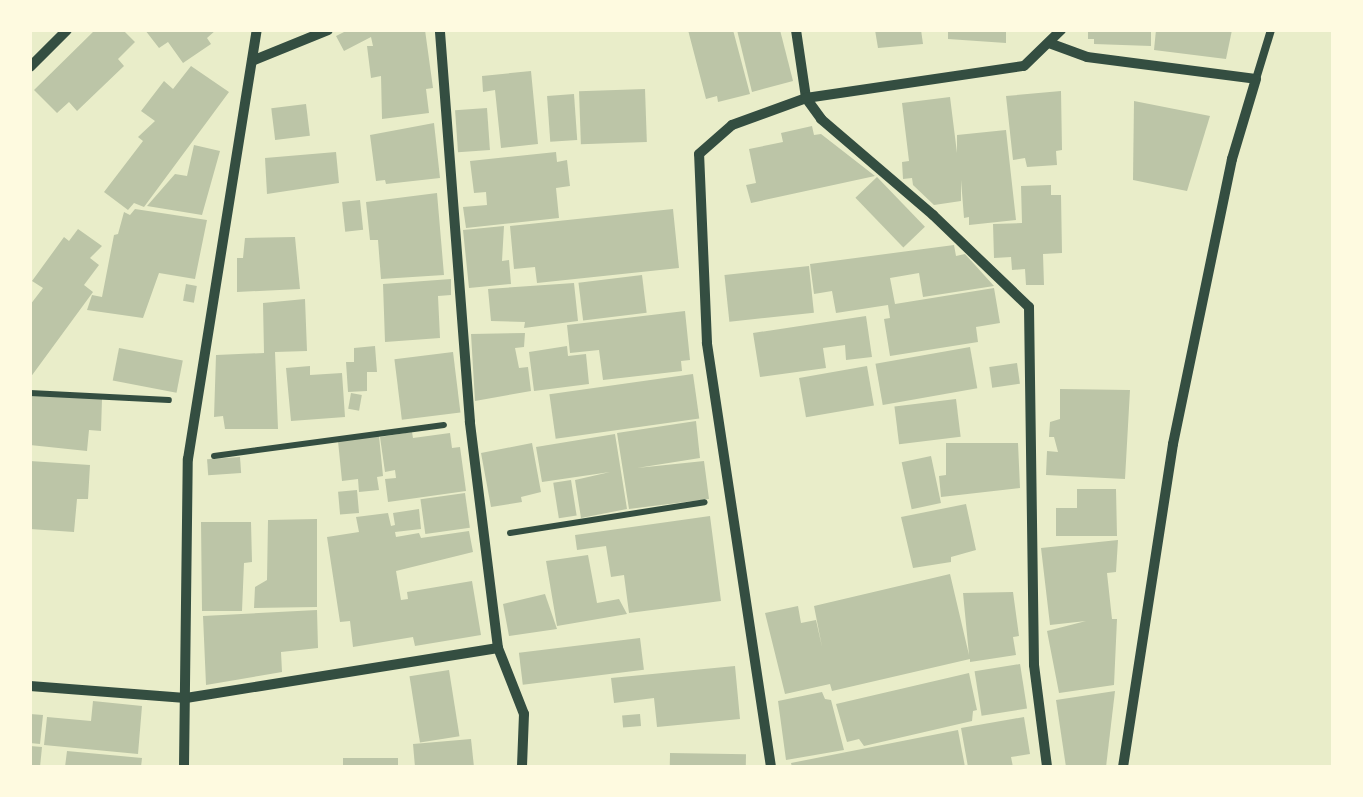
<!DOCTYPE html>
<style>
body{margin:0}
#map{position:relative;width:1363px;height:797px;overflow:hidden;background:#e9edc9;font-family:"Open Sans",sans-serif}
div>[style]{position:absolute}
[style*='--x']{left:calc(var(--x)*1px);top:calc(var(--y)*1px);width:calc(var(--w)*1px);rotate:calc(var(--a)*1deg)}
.building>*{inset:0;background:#bcc5a7;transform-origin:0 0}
.path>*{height:6px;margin:-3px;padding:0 3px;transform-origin:3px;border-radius:3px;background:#344e41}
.service>*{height:8px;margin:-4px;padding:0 4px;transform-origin:4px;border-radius:4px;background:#344e41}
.minor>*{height:10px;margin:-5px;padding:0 5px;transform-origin:5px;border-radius:5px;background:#344e41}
span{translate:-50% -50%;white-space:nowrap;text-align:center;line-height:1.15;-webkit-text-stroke:8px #fefae0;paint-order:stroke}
.frame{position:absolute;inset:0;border:32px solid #fefae0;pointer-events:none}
</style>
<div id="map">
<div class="building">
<div style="clip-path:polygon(95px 30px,123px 30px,135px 42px,118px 59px,124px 66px,77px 111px,69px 102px,57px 113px,34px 90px)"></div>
<div style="clip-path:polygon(145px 30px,216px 30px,207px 38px,211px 44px,183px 63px,168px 42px,159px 48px)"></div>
<div style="clip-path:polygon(348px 30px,425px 30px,433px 88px,426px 89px,429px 113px,382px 119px,381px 76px,371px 78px,367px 46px,373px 46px,371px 37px,344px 51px,336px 36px)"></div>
<div style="clip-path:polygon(688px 30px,733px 30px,750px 94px,718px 102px,717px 96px,706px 99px)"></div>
<div style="clip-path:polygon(737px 30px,780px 30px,793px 81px,752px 92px)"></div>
<div style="clip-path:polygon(875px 30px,921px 30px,923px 44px,878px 48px)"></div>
<div style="clip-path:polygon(948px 30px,1006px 30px,1006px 43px,948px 39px)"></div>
<div style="clip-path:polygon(1088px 30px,1151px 30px,1151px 46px,1094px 44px,1094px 39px,1088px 39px)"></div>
<div style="clip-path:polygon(1156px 30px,1232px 30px,1226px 59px,1154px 50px)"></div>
<div style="clip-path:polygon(191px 66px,229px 92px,144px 207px,134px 203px,128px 210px,104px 192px,143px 141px,138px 137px,155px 121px,141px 111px,164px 81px,173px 89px)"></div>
<div style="clip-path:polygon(531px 71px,538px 144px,501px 148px,495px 90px,483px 92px,482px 76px)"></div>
<div style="left:645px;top:89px;width:53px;height:66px;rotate:88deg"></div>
<div style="clip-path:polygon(1061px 91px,1062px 150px,1056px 151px,1057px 165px,1027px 167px,1025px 158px,1013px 160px,1006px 96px)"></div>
<div style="left:574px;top:94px;width:46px;height:27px;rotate:86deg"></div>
<div style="clip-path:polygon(950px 97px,957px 153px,957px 135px,1006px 130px,1016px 220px,969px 225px,969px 217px,964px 218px,961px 180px,961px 201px,934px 205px,913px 185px,912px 178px,903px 179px,902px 162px,909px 161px,902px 103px)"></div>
<div style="clip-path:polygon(1134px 101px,1210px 116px,1187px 191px,1133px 180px)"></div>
<div style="left:306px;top:104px;width:32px;height:35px;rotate:83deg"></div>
<div style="left:487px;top:108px;width:42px;height:32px;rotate:86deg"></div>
<div style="clip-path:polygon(434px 123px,440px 178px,386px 184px,385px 180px,376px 181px,370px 135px)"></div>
<div style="clip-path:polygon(812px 126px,814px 135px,821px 134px,875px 176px,751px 203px,746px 185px,756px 183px,749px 149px,783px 142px,781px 133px)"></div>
<div style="clip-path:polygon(194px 145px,220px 151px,202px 215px,147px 206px,175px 174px,187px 176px)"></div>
<div style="clip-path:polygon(336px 152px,339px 183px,267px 194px,265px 158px)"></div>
<div style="clip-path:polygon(556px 152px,557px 162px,567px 160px,570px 186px,556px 188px,559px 218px,466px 228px,463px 207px,487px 205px,486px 192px,474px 193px,470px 161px)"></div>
<div style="left:877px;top:177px;width:69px;height:30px;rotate:46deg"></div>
<div style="clip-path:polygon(1051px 185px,1051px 195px,1061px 195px,1062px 253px,1043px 254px,1044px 285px,1026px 285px,1025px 269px,1012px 270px,1011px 257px,994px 258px,993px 224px,1022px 223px,1021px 186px)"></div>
<div style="clip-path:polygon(437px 193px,444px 275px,381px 279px,378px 240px,370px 240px,366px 202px)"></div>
<div style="left:360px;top:200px;width:30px;height:18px;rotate:84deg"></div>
<div style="clip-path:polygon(135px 209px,207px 220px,195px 279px,159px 273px,143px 318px,87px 310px,92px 295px,102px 297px,114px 235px,118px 234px,124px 212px,130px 215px)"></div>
<div style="clip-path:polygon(673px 209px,679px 268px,537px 283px,535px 267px,514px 269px,510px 226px)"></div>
<div style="clip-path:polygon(504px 226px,502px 261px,509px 260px,511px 284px,469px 288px,463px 230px)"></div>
<div style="clip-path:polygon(78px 229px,102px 246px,90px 258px,99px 265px,84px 285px,93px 292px,30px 378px,30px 305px,43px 288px,32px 281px,64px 237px,69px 241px)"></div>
<div style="clip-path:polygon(295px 237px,300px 289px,237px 292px,237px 258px,243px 258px,245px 238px)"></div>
<div style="clip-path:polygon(954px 245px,956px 256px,965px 254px,994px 286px,923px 297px,919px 273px,890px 278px,895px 304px,994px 288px,1000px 323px,976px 327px,978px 342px,890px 356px,884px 319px,890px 318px,888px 305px,836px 313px,832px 291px,814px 294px,810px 264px)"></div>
<div style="left:809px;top:266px;width:47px;height:85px;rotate:84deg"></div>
<div style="left:642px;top:275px;width:38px;height:64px;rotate:83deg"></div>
<div style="clip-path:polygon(451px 279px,451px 295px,438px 296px,440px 338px,385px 342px,383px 284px)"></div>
<div style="clip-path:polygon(574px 283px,578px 321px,524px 328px,525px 322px,491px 321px,488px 289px)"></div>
<div style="left:186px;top:284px;width:11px;height:17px;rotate:10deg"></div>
<div style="clip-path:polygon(305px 299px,307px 351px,275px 352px,278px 429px,225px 429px,223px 416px,214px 417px,216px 355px,264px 353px,263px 303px)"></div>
<div style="clip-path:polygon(685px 311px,690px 360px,681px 361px,682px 371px,603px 380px,599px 350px,570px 353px,567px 325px)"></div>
<div style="clip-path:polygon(866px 316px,872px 357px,846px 360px,845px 345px,823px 348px,826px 368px,760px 377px,753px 333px)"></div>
<div style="clip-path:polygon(525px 333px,524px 347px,515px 348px,519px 368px,528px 367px,531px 391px,475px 401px,471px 334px)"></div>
<div style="clip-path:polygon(375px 346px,377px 372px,367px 372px,367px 391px,348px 392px,346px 362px,354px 362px,354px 348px)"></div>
<div style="clip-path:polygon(567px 346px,568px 356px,586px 354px,589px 384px,534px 391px,529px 352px)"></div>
<div style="left:970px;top:347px;width:42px;height:96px;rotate:80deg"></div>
<div style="left:119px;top:348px;width:65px;height:33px;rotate:11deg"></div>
<div style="left:453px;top:352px;width:61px;height:59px;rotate:83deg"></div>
<div style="left:1017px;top:363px;width:21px;height:28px;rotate:82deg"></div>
<div style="clip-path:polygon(310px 366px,310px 375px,342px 373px,345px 417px,291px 421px,286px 368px)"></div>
<div style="left:867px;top:366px;width:40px;height:69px;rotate:80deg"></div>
<div style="left:693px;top:374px;width:45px;height:145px;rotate:82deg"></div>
<div style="clip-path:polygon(1060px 389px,1130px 390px,1125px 479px,1046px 475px,1047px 451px,1058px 452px,1054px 437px,1049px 437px,1050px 422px,1060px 419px)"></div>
<div style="left:351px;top:393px;width:11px;height:16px;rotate:10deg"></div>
<div style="clip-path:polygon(30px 395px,102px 399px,101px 431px,89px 430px,87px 451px,30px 445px)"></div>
<div style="left:956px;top:399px;width:38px;height:62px;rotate:83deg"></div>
<div style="clip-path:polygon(696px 421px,700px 458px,637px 468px,704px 461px,709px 499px,629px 509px,617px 433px)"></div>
<div style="clip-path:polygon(412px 432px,413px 438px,450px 433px,452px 448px,460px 447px,466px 491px,388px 502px,385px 479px,396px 478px,395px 470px,385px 472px,380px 437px)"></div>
<div style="clip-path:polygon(615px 434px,627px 509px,581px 518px,575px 480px,610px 472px,542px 482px,536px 447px)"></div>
<div style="clip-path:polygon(379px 436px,383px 476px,377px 477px,379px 490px,359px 492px,358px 479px,342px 481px,338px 441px)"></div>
<div style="clip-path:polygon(532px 443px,541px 492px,521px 497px,522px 502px,491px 507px,481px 453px)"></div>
<div style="clip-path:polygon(946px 443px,1018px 443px,1020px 488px,941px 497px,939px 476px,946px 475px)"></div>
<div style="left:931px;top:456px;width:48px;height:30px;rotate:78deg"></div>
<div style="left:240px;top:457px;width:16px;height:33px;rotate:86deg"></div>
<div style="clip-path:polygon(30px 461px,90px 465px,88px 499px,77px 499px,74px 532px,30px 529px)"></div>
<div style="left:571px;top:480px;width:36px;height:18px;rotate:81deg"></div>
<div style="clip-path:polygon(1077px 489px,1116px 489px,1117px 536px,1056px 536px,1056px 508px,1077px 508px)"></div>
<div style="left:357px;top:490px;width:23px;height:19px;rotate:85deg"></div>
<div style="left:465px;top:493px;width:35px;height:45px;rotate:82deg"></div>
<div style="clip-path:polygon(966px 504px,976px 550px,951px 557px,951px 562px,913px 568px,901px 517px)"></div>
<div style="clip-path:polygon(419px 509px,421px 529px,395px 532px,396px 537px,419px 533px,421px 538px,469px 531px,473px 552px,396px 571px,401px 600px,408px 599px,407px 592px,472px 581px,481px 635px,415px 646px,413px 637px,353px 647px,350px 621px,340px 622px,327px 537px,359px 532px,356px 517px,388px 513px,391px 526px,395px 525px,393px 513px)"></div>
<div style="clip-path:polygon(710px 516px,721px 601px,629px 613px,624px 575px,611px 577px,606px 546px,577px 550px,575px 535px)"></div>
<div style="clip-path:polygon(317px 519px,317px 607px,254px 608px,255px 587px,267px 580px,268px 520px)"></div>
<div style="clip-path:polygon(201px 522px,251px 522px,252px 562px,244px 563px,242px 611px,202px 611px)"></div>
<div style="clip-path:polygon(1118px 540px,1116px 572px,1107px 573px,1112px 619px,1117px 619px,1114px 685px,1059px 693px,1047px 631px,1086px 621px,1050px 625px,1041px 548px)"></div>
<div style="clip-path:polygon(588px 555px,597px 603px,619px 599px,627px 614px,557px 626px,546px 561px)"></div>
<div style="clip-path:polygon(950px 574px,969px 655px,963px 593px,1013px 592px,1019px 636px,1013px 637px,1016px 655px,970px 662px,970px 659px,832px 691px,830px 684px,785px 694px,765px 613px,798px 606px,801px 623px,816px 620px,822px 647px,814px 606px)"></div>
<div style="clip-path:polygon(545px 594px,557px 629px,509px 636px,503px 604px)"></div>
<div style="clip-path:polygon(317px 610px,318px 648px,281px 652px,282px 672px,206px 685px,203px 616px)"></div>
<div style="left:640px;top:638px;width:32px;height:122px;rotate:83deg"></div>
<div style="left:1020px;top:664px;width:45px;height:46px;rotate:81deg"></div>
<div style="clip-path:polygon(735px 666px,740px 719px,657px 727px,654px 698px,614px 703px,611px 678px)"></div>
<div style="left:449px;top:670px;width:67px;height:40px;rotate:81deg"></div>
<div style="clip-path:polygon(969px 673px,977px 710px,973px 711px,972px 721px,864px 746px,859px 739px,847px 742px,836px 704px)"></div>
<div style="clip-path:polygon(1115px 691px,1106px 767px,1066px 767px,1056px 700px)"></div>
<div style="clip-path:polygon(822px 692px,825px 699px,831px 700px,844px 750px,786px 760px,778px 701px)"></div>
<div style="clip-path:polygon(93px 701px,142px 706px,138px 754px,44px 745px,47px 717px,91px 721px)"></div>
<div style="clip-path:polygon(30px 714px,43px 715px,40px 744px,30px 743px)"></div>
<div style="left:640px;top:714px;width:12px;height:18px;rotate:85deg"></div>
<div style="clip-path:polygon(1024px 717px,1030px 754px,1011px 757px,1013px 767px,968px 767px,961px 728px)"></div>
<div style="clip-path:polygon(958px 730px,965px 767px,792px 767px,791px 763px)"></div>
<div style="clip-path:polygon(471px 739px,474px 767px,415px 767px,413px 744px)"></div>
<div style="clip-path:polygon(30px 746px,42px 747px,40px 767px,30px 767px)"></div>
<div style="clip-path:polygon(67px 751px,142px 758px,141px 767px,65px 767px)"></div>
<div style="left:670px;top:753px;width:76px;height:14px;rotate:1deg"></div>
<div style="left:343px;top:758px;width:55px;height:9px"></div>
</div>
<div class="path">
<div style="--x:30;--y:393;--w:139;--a:2.9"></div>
<div style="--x:214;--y:456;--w:232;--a:-7.7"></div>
<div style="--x:510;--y:533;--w:197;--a:-9"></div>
</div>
<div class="service">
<div style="--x:1256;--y:79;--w:51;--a:-73"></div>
</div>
<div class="minor">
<div style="--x:796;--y:30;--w:69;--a:81.6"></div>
<div style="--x:806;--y:98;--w:26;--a:54"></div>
<div style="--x:821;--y:119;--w:148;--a:40.6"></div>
<div style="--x:933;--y:215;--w:133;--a:43.8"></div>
<div style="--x:1029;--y:307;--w:358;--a:89.2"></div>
<div style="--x:1034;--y:665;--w:103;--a:82.7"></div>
<div style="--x:1049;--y:43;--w:40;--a:20.2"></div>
<div style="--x:1087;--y:57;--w:170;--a:7.4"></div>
<div style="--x:1256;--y:79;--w:84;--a:106.7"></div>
<div style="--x:1232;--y:159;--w:291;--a:101.7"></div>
<div style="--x:1173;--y:444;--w:327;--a:98.8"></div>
<div style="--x:252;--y:61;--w:82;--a:-22.2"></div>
<div style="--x:30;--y:67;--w:52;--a:-45"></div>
<div style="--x:498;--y:648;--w:71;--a:68.5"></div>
<div style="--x:524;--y:714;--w:53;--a:92.2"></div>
<div style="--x:30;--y:686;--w:156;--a:4.4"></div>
<div style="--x:186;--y:698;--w:316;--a:-9.1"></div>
<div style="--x:498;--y:648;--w:228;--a:-97.1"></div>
<div style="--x:470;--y:422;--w:393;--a:-94.4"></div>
<div style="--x:184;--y:767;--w:308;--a:-89.3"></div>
<div style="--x:188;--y:459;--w:435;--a:-80.9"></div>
<div style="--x:771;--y:767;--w:429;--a:-98.6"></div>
<div style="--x:707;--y:343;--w:189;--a:-92.4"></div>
<div style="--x:699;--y:154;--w:44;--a:-41.3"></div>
<div style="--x:732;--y:125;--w:79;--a:-20"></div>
<div style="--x:806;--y:98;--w:220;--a:-8.4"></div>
<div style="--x:1024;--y:66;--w:52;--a:-44.2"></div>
</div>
<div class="frame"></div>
</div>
